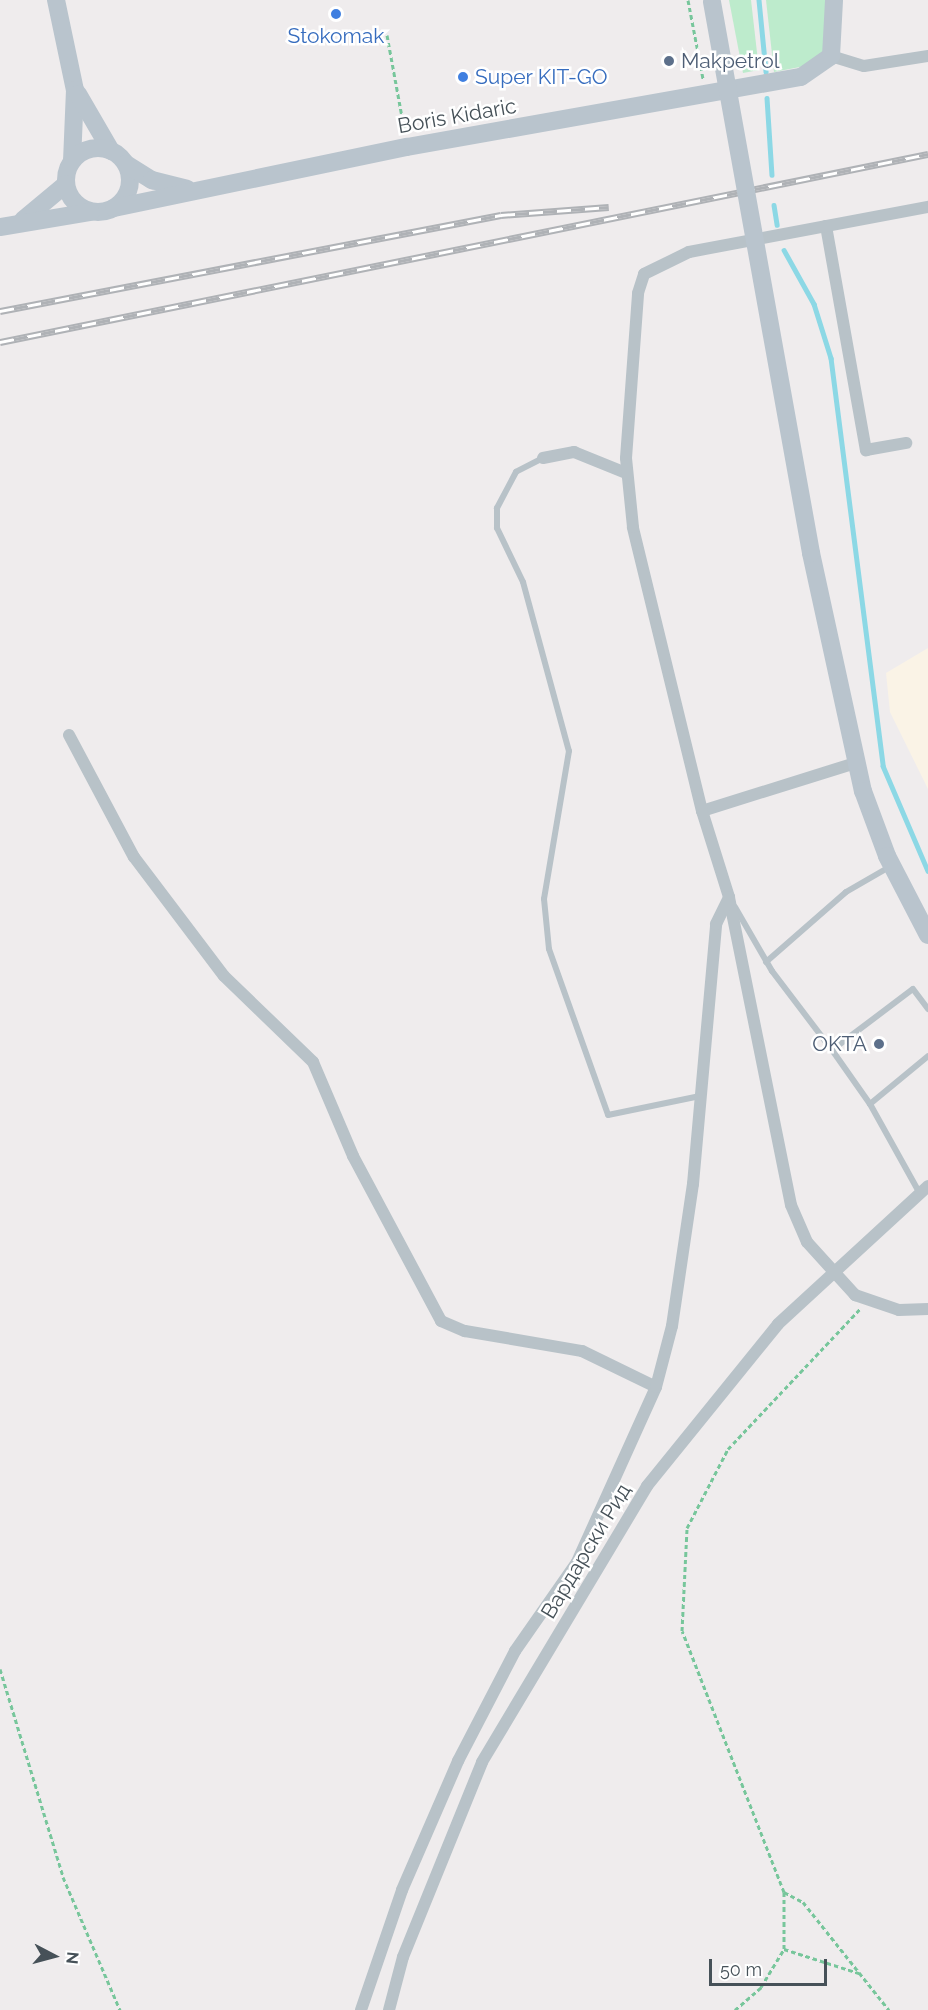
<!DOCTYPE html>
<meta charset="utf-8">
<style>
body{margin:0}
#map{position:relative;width:928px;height:2010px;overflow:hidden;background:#efeced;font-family:Raleway,sans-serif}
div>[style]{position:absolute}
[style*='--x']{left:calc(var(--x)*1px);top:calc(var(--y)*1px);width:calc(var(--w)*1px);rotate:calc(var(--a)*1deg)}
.commercial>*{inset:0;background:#faf3e6}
.green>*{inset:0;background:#bdebcc}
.stream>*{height:4.5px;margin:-2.25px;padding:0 2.25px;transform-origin:2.25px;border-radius:2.25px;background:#8cd8e5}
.path>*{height:3px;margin-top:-1.5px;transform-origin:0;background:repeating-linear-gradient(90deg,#77c69b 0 4.5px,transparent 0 7.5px)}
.lane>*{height:6px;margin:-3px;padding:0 3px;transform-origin:3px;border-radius:3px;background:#b8c2c8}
.street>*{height:12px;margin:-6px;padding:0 6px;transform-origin:6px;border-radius:6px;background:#b8c2c8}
.secondary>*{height:18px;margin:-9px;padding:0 9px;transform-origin:9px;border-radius:9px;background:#b9c4cd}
.secondary>.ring{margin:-9px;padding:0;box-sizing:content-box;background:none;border:18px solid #b9c4cd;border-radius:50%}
.rail>*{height:7px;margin-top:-3.5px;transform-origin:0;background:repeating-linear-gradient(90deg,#fff 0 14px,#afb2b6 0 28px);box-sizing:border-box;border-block:2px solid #afb2b6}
.street-bridge>*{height:12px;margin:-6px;padding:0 6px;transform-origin:6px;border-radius:6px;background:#b8c2c8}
.secondary-bridge>*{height:18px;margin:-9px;padding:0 9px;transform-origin:9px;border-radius:9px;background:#b9c4cd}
.dots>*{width:16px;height:16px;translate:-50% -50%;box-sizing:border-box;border:3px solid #fff;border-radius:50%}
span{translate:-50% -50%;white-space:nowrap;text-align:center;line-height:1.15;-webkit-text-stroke:5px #fff;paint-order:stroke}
.shop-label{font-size:21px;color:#366cbe}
.left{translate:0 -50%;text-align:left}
.service-label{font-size:21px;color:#4e5e75}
.right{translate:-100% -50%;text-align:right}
.street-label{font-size:21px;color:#465158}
.north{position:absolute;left:24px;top:1926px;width:60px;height:60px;-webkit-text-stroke:4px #fff;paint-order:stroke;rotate:96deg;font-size:16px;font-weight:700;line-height:24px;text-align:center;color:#465158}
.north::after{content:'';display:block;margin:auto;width:21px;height:27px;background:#465158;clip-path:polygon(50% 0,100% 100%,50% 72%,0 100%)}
.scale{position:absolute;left:709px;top:1959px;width:118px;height:27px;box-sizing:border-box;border:3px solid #465158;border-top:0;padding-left:8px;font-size:18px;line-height:21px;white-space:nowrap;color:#465158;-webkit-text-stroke:4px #fff;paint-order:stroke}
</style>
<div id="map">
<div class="commercial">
<div style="clip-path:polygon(928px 648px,928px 789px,890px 712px,886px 673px)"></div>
</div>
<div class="green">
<div style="clip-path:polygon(729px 0,751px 0,759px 70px,743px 73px)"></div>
<div style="clip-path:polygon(766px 0,826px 0,826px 49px,805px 66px,774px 72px)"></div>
</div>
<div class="stream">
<div style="--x:759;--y:0;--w:72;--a:84.4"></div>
<div style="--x:767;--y:98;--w:77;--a:86.3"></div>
<div style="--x:774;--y:205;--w:20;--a:81"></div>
<div style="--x:784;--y:250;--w:62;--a:60.9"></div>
<div style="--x:814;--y:304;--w:57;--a:72.5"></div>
<div style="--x:831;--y:358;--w:411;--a:82.7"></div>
<div style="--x:883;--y:766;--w:114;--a:66.8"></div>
</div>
<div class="path">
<div style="--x:688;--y:0;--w:80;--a:79.2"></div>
<div style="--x:387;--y:35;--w:100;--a:79.6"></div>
<div style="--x:0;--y:1669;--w:217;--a:73.1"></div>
<div style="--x:63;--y:1877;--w:145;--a:66.8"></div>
<div style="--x:784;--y:1892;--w:21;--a:28"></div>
<div style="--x:803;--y:1902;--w:138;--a:51.5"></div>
<div style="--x:784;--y:1949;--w:82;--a:17.8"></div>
<div style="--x:735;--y:2010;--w:35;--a:-41"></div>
<div style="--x:761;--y:1987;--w:44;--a:-58.8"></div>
<div style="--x:784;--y:1949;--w:57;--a:-90"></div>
<div style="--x:784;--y:1892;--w:280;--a:-111.3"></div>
<div style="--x:682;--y:1631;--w:103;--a:-87.2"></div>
<div style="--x:687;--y:1528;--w:89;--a:-62.6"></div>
<div style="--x:728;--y:1449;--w:192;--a:-46.7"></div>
</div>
<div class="lane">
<div style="--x:543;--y:458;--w:30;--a:153"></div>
<div style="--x:516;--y:472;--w:41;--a:117.8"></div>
<div style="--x:497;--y:508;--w:20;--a:90"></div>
<div style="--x:497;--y:528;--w:60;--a:64.3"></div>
<div style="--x:523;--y:582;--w:175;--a:74.8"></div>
<div style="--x:569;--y:751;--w:150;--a:99.6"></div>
<div style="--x:544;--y:899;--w:50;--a:84.3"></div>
<div style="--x:549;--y:949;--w:176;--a:70.4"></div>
<div style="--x:608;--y:1115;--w:94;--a:-11.7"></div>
<div style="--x:735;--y:907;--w:74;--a:60"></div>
<div style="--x:772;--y:971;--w:99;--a:52.8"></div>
<div style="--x:766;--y:962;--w:106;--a:-41.2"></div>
<div style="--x:846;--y:892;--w:52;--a:-30"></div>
<div style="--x:870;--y:1104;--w:75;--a:-39.6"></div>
<div style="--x:919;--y:1192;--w:101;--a:-119.1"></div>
<div style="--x:870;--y:1104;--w:66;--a:-125.1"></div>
<div style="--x:832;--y:1050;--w:101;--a:-37"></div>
<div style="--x:913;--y:989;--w:25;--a:53"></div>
</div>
<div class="street">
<div style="--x:831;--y:56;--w:34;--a:17"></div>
<div style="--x:864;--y:66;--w:65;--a:-8.9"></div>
<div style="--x:826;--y:226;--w:228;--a:79.9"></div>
<div style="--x:866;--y:450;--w:41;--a:-9.9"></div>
<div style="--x:543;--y:458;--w:32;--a:-11"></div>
<div style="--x:574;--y:452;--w:56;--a:22"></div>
<div style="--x:69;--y:735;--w:138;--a:62"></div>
<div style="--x:134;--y:857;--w:149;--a:52.9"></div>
<div style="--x:224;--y:976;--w:124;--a:44"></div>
<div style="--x:313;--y:1062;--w:102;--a:66.9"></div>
<div style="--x:353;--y:1156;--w:187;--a:61.9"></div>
<div style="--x:441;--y:1321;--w:26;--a:23"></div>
<div style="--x:465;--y:1331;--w:119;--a:9.7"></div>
<div style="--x:582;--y:1351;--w:82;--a:25.9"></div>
<div style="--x:702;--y:811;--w:160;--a:-17.4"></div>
<div style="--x:807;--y:1242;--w:40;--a:-113.4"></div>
<div style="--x:791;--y:1205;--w:314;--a:-101.4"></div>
<div style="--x:729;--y:897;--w:90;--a:-107.4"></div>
<div style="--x:702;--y:811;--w:292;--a:-103.7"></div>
<div style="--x:633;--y:527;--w:69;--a:-95.8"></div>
<div style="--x:626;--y:458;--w:165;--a:-85.8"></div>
<div style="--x:638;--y:293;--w:20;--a:-72"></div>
<div style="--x:644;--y:274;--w:50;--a:-26.1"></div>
<div style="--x:689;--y:252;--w:243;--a:-10.7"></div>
<div style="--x:855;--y:1295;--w:46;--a:18.8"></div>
<div style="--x:899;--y:1310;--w:29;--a:-2"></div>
<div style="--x:361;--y:2010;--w:127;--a:-71.1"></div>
<div style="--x:402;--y:1890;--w:141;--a:-66.5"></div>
<div style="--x:458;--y:1761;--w:124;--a:-62.6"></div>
<div style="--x:515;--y:1651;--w:108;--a:-55.1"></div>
<div style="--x:577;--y:1562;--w:192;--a:-65.7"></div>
<div style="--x:656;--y:1387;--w:63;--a:-75.3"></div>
<div style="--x:672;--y:1326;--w:144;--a:-81.6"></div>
<div style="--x:693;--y:1184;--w:261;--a:-84.9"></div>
<div style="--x:716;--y:924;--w:30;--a:-64"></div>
<div style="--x:389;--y:2010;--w:55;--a:-75.2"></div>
<div style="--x:403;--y:1957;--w:210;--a:-67.9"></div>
<div style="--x:482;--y:1762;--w:322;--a:-59.1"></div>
<div style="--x:647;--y:1486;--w:208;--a:-51"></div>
<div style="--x:778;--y:1324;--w:204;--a:-42.6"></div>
</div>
<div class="secondary">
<div style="--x:56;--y:0;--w:92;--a:78.1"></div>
<div style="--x:75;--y:90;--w:71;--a:92.4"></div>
<div style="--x:78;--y:94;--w:66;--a:59.9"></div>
<div class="ring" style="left:66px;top:148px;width:46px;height:46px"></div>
<div style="--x:126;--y:164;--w:31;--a:32"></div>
<div style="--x:152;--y:180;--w:36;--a:14"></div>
<div style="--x:114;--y:208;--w:299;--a:-11.8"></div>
<div style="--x:407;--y:147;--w:400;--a:-10.1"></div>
<div style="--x:801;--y:77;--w:37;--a:-35"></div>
<div style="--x:831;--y:56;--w:56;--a:-86.9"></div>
<div style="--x:23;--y:220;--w:56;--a:-39.9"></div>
<div style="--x:0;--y:227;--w:92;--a:-9.4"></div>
<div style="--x:811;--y:553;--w:244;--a:77.7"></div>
<div style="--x:863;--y:791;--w:69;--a:69.7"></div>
<div style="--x:887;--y:856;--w:89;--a:62.6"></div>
</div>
<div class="rail">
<div style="--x:0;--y:311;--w:510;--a:-10.85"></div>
<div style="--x:501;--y:215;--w:108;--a:-4.2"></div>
<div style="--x:0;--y:342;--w:947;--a:-11.45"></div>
</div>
<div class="street-bridge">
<div style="--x:807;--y:1242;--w:72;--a:47.8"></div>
</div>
<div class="secondary-bridge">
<div style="--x:712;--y:2;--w:560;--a:79.81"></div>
</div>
<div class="dots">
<div style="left:336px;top:14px;background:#3f7fe0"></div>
<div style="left:669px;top:61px;background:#5c6f8a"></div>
<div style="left:463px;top:77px;background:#3f7fe0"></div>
<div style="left:879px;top:1044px;background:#5c6f8a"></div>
</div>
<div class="shop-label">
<span style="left:336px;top:36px">Stokomak</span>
<span class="left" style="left:475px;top:77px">Super KIT-GO</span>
</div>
<div class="service-label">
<span class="left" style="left:681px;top:61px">Makpetrol</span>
<span class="right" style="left:867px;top:1044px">OKTA</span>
</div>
<div class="street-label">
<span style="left:457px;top:116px;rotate:-10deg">Boris Kidaric</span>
<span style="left:586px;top:1551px;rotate:-59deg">Вардарски Рид</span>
</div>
<div class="north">N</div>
<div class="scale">50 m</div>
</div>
